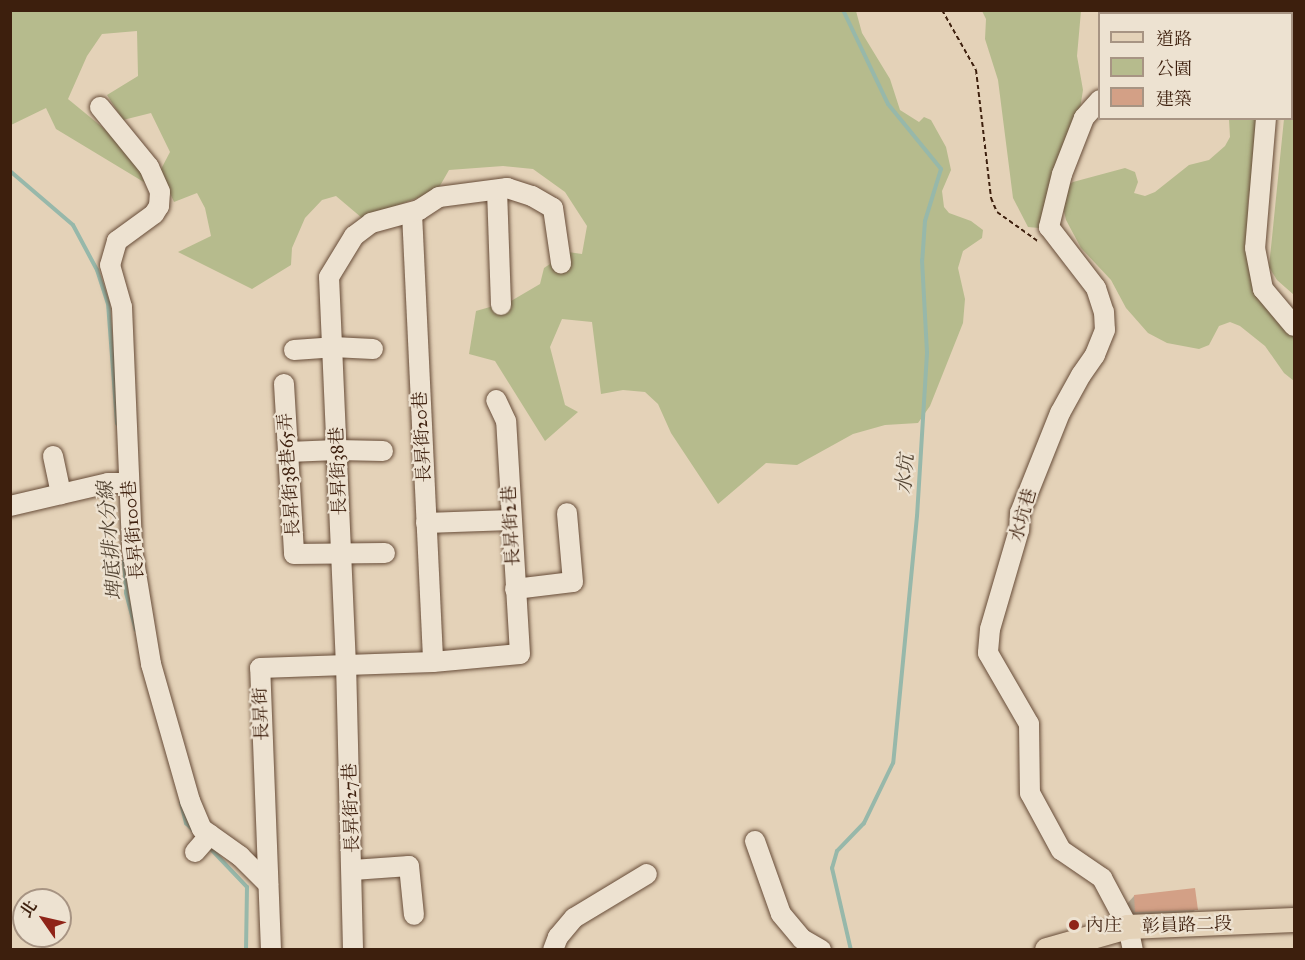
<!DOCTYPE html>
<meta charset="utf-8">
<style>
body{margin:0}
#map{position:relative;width:1305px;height:960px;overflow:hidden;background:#e4d2b8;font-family:"IM FELL Great Primer","Noto Serif TC",serif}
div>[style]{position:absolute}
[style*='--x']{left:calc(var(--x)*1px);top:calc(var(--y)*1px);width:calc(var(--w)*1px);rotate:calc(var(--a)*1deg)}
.green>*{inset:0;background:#b6bb8d}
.shadow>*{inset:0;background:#0003}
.stream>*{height:4px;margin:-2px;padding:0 2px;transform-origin:2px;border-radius:2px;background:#97b8aa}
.building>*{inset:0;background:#d3a086}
.path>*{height:2px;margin-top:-1px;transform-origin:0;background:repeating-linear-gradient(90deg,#3d1f0d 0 4.5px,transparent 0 7.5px)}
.roads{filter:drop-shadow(0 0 2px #674c38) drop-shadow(0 0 2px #674c38)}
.minor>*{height:20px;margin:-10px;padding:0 10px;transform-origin:10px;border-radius:10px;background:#ede2d1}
.major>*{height:24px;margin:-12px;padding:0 12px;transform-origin:12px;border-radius:12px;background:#e4d2b8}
.dots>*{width:16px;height:16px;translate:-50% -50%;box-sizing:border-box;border:3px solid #ede2d1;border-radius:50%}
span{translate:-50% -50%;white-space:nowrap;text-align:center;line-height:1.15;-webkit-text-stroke:4.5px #ede2d1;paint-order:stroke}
.street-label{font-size:18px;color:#3d1f0d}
.poi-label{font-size:18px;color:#3d1f0d}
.left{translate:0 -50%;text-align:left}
.water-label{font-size:20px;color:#544534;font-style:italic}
.frame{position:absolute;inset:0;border:12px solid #3d1f0d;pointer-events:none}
.legend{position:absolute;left:1098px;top:12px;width:195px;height:108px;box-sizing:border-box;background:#ede2d1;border:2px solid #a79483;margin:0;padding:8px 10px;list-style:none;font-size:18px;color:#3d1f0d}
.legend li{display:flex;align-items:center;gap:12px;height:30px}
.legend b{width:30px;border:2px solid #a79483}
.north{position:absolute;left:12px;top:888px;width:60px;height:60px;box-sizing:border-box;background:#ede2d1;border:2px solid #a79483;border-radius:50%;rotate:304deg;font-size:16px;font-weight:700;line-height:24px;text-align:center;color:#3d1f0d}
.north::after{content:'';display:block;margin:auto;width:21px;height:27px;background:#8f2418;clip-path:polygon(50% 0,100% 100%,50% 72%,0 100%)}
</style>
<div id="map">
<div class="green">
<div style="clip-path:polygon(10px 11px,856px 11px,862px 33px,890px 79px,900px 110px,919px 122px,924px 117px,931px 120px,946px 147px,951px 170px,942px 191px,944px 207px,949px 213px,971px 221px,983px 230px,982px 238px,963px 251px,958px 268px,965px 299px,963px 323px,930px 406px,918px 423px,885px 425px,853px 434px,797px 465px,766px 463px,718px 504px,671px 433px,658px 404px,645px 392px,623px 390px,601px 394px,592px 322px,562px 319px,550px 347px,565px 405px,578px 412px,545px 441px,495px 361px,469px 354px,476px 311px,511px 301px,540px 284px,544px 268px,568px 252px,582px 254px,587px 226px,565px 192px,533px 169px,503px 166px,449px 170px,437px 191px,362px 218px,336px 196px,322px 200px,305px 218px,292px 248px,291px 265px,252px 289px,178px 252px,211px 236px,205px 208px,197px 193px,174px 202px,160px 171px,170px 152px,151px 113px,123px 120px,107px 95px,138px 76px,137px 31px,102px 34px,87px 56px,68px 99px,107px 131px,132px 146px,152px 187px,56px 129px,46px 108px,11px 125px)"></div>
<div style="clip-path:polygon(982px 11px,1081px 11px,1077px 56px,1083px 90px,1076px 134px,1047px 196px,1039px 228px,1028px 227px,1013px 198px,998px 80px,985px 39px,986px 19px)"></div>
<div style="clip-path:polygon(1281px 11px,1294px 11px,1294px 295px,1277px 280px,1269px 267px,1284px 119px,1292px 118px,1292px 14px,1280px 13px)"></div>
<div style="clip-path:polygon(1229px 119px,1259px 119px,1261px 135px,1248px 201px,1249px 268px,1294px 328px,1294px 381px,1284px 373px,1265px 346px,1240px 326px,1230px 322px,1219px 326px,1209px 345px,1199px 349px,1167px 343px,1148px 333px,1126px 308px,1111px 280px,1081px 248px,1066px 220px,1061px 199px,1064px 188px,1073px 182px,1125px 168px,1135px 172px,1138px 182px,1134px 193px,1145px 196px,1155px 192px,1189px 165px,1209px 160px,1225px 146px,1230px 137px)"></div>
</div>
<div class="shadow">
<div style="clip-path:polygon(1134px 896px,1196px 909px,1187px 918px,1127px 920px,1126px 905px)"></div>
</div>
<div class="stream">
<div style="--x:843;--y:10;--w:104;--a:64.4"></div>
<div style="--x:888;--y:104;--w:84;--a:50.8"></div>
<div style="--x:941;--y:169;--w:54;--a:107.1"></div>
<div style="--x:925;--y:221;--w:39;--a:94"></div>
<div style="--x:922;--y:260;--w:93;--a:86.9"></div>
<div style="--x:927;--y:353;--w:163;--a:93.5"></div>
<div style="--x:917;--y:516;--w:248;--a:95.5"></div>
<div style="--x:893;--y:763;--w:67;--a:115.8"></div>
<div style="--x:864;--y:823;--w:39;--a:134"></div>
<div style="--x:837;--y:851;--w:18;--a:106"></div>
<div style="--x:832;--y:868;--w:84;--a:77"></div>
<div style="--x:10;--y:171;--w:83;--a:40.6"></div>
<div style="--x:73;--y:225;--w:51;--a:61.9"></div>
<div style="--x:97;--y:270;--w:35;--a:72"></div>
<div style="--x:108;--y:303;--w:121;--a:85.7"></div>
<div style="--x:124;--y:561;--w:32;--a:86"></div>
<div style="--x:126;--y:593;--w:38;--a:75"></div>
<div style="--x:181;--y:803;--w:21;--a:76"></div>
<div style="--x:186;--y:823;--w:10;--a:45"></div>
<div style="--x:209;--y:847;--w:55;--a:46.5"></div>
<div style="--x:247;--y:887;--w:63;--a:90.9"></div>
</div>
<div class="building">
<div style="clip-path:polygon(1195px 888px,1198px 910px,1135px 912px,1134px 895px)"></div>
</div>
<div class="path">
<div style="--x:942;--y:10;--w:69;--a:60.5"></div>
<div style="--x:976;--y:70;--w:129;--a:83.3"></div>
<div style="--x:991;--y:198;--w:15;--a:67"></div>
<div style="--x:997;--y:212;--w:52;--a:35.5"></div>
</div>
<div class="roads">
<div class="minor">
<div style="--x:1266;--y:14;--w:4;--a:-90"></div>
<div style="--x:1100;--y:100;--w:24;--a:132"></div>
<div style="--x:1084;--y:118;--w:60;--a:111.4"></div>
<div style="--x:1062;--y:174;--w:55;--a:103.8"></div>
<div style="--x:1049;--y:227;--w:77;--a:52.4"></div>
<div style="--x:1096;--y:288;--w:25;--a:72"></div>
<div style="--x:1104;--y:312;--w:18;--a:87"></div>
<div style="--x:1105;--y:330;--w:27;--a:112"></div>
<div style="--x:1095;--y:355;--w:24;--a:125"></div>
<div style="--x:1081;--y:375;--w:43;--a:118.9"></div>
<div style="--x:1060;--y:413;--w:108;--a:111.8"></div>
<div style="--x:1020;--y:513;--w:17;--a:93"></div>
<div style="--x:1019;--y:530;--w:103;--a:106.3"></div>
<div style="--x:990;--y:629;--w:24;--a:95"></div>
<div style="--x:988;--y:653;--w:82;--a:60"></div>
<div style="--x:1029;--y:724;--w:69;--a:89.2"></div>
<div style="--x:1030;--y:793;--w:65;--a:61.5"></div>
<div style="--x:1061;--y:850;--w:50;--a:34.3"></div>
<div style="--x:1102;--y:878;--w:55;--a:62"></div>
<div style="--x:1128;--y:927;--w:24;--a:78"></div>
<div style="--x:100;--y:107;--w:77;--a:50.8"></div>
<div style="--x:149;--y:167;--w:27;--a:66"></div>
<div style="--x:160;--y:192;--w:14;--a:94"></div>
<div style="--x:159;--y:206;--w:9;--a:122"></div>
<div style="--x:154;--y:214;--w:46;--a:143.9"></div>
<div style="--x:117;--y:241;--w:25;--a:106"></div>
<div style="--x:110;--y:265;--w:44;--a:74.1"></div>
<div style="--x:122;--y:307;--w:242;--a:87.6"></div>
<div style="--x:132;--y:549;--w:117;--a:80.6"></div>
<div style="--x:151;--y:664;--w:142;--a:74.1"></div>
<div style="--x:190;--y:801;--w:30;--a:67"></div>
<div style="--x:202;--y:829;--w:47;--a:35.4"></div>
<div style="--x:240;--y:856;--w:40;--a:45"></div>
<div style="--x:1266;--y:118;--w:130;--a:94.8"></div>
<div style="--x:1255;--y:248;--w:42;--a:79"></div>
<div style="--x:1263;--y:289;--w:48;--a:50"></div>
<div style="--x:497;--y:190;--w:115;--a:88"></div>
<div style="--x:412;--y:213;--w:449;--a:87.3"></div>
<div style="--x:294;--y:350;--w:39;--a:-4"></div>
<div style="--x:333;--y:347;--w:40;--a:2.9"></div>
<div style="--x:284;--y:384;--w:170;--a:86.6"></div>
<div style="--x:294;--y:554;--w:91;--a:-0.6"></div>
<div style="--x:288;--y:452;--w:49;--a:-2.3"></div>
<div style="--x:337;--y:450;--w:46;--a:1.2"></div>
<div style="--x:53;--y:456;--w:39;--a:78"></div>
<div style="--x:10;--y:506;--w:101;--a:-13.2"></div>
<div style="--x:108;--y:483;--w:20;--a:0"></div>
<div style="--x:426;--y:523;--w:85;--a:-2"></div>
<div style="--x:515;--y:589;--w:58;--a:-6.9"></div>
<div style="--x:573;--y:582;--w:69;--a:-95"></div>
<div style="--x:755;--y:841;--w:77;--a:70.4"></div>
<div style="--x:781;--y:914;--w:33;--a:50"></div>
<div style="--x:802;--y:939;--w:22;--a:30"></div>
<div style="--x:195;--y:852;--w:23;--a:-49"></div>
<div style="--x:353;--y:870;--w:56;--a:-4.1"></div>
<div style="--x:409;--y:866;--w:49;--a:84.2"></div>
<div style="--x:353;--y:949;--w:283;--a:-91.4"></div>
<div style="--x:346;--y:666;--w:389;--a:-92.5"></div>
<div style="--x:329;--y:277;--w:48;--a:-58.6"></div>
<div style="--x:354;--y:236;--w:21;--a:-37"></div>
<div style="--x:371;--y:223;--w:50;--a:-15.2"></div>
<div style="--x:419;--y:210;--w:24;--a:-33"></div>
<div style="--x:439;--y:197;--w:69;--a:-7.5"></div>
<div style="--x:507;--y:188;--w:26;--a:18"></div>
<div style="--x:532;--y:196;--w:24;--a:30"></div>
<div style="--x:553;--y:208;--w:56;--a:81.7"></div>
<div style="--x:271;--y:950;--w:282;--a:-92.2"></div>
<div style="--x:260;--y:668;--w:173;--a:-2"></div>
<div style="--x:433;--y:662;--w:87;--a:-5.3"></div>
<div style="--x:520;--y:654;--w:233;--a:-93.4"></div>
<div style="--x:506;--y:421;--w:23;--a:-115"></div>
<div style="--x:553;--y:950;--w:14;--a:-69"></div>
<div style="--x:558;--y:937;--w:25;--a:-50"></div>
<div style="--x:574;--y:918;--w:85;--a:-31.1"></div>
</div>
<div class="major">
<div style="--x:1047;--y:950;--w:84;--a:-15.9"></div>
<div style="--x:1128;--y:927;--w:166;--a:-2.4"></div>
</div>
</div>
<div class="dots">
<div style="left:1074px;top:925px;background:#8f2418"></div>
</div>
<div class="street-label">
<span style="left:422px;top:437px;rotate:-93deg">長昇街20巷</span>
<span style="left:338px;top:471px;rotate:-92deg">長昇街38巷</span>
<span style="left:289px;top:475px;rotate:-94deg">長昇街38巷65弄</span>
<span style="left:1023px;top:515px;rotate:-74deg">水坑巷</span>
<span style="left:511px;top:526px;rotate:-93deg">長昇街2巷</span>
<span style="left:133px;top:530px;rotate:-95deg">長昇街100巷</span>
<span style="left:261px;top:714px;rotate:-92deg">長昇街</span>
<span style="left:351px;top:808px;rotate:-92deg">長昇街27巷</span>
<span style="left:1187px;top:925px;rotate:-2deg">彰員路二段</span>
</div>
<div class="poi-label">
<span class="left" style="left:1086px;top:925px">內庄</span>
</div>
<div class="water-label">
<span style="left:905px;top:474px;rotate:-86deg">水坑</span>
<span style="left:110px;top:541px;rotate:-95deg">埤底排水分線</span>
</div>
<div class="frame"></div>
<ul class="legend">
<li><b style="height:8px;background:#e4d2b8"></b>道路</li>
<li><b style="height:16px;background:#b6bb8d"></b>公園</li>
<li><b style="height:16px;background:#d3a086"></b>建築</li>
</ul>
<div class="north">北</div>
</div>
